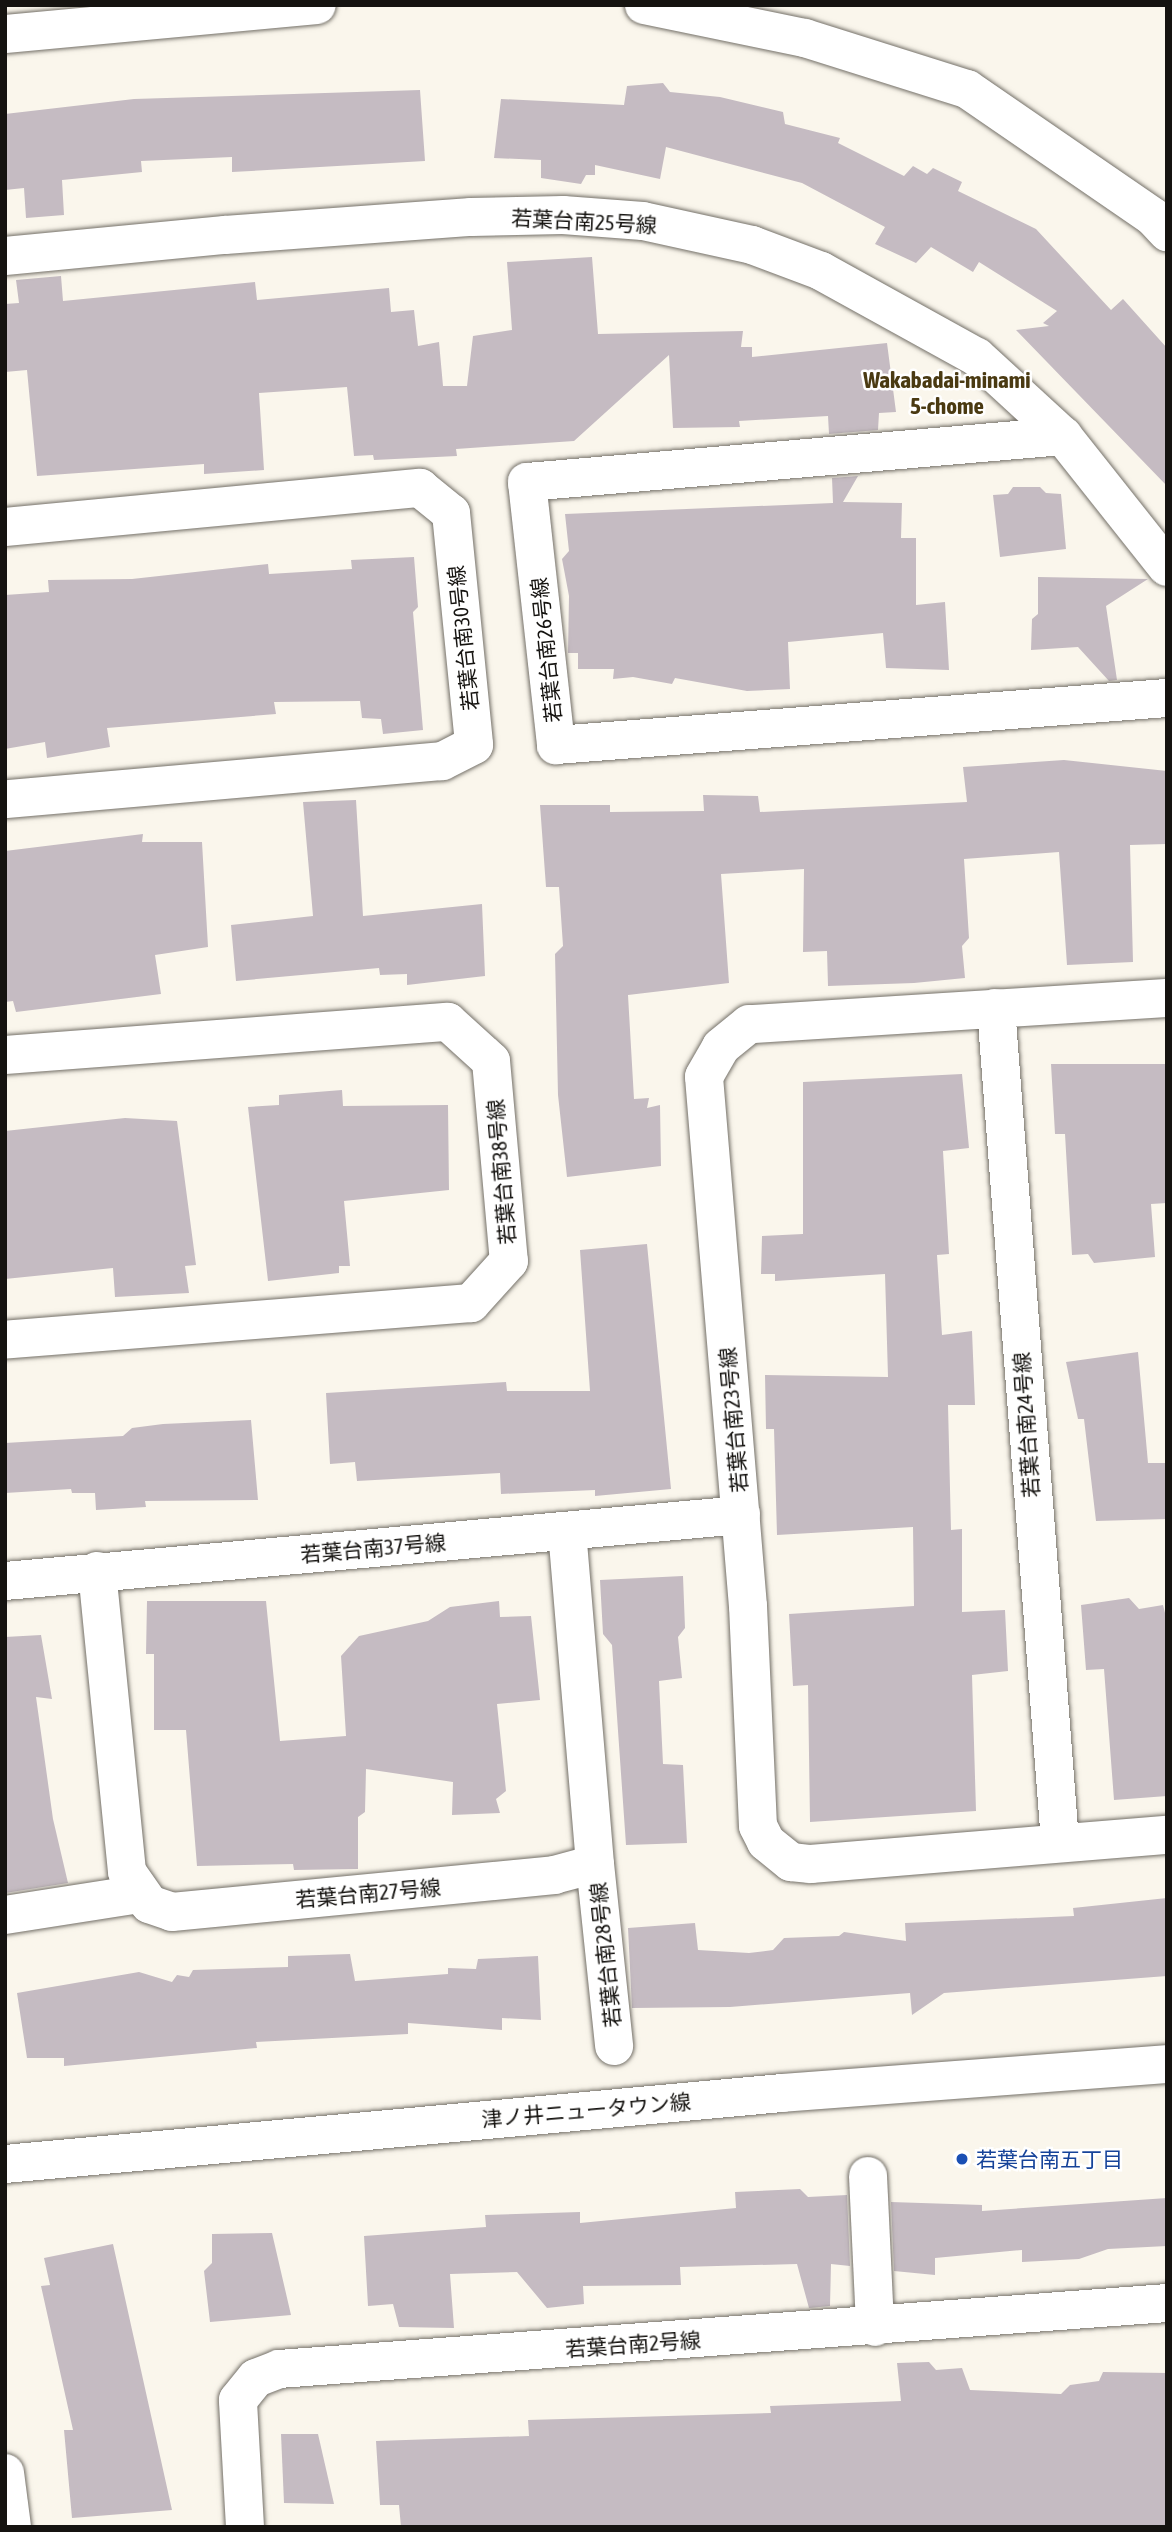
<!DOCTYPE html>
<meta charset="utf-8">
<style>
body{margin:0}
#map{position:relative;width:1172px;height:2532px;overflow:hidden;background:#faf6ec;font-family:"Asap Condensed","Noto Sans JP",sans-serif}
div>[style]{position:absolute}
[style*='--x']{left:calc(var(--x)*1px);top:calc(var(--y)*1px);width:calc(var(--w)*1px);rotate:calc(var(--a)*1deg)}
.building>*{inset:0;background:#c5bbc2}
.roads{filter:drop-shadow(0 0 2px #747068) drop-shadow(0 0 2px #747068)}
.minor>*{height:38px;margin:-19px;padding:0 19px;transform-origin:19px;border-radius:19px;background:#fff}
.tertiary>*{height:38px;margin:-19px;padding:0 19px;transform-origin:19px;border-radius:19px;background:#fff}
.dots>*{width:19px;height:19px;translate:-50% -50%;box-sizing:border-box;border:4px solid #fff;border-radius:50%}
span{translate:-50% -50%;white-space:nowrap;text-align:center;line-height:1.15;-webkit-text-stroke:5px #fff;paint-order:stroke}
.street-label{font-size:21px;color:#151310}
.transit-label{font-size:21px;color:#164399}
.left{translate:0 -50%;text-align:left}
.neighbourhood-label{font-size:23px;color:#4a3a12;font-weight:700}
.frame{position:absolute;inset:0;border:7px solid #151310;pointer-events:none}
</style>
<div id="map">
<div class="building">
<div style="clip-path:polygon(663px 83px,670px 92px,720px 97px,783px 112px,785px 124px,840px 138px,838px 143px,904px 176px,913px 166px,927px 174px,933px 168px,962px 182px,958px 191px,1036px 229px,1111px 310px,1123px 299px,1167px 348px,1167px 486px,1016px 330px,1049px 326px,1043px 323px,1057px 311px,979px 262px,973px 272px,931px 247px,916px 263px,875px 244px,885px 227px,802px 183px,666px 147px,660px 179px,595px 165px,595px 175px,586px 175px,581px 184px,541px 178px,541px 160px,494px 158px,501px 99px,624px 105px,627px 86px)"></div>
<div style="clip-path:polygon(420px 90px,425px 161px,232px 172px,232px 157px,141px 161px,142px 172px,62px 180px,64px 215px,26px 218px,24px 188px,5px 190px,5px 114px,134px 99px)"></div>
<div style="clip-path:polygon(592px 257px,598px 334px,743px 331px,741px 347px,752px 347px,752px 357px,887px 343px,896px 412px,879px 413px,878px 430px,829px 434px,828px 416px,739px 421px,740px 427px,673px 428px,669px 355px,574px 441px,456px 449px,457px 456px,374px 460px,373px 455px,354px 456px,347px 387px,259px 393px,264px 470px,204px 474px,204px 464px,37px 476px,27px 370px,5px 372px,5px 304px,19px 303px,16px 280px,61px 276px,63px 301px,255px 282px,257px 300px,389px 288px,391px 312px,414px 310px,418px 346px,439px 342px,443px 386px,467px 386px,473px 336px,512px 330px,507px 262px)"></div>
<div style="clip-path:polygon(858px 476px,843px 502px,902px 503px,901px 538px,916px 538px,916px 605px,945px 602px,949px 670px,886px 668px,883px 633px,788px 642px,790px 689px,747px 691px,675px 678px,672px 684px,633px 677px,613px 679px,614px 669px,578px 669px,578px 653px,568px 653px,569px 596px,562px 559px,569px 551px,565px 514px,833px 503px,832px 478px)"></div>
<div style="clip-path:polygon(1013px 487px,1040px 487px,1046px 493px,1061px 494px,1066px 549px,1000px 557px,993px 495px,1008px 494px)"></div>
<div style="clip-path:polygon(414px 557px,418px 607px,413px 612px,423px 730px,383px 734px,381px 719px,362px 718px,360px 701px,274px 702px,276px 714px,107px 728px,110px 747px,47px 758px,45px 742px,5px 749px,5px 595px,49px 592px,48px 580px,132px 579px,268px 564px,269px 574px,352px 569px,351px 560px)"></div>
<div style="clip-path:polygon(1038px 577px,1148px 579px,1106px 606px,1117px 680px,1109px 681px,1078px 647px,1031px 650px,1032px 619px,1038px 614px)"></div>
<div style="clip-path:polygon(1064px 760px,1167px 771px,1167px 844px,1130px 845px,1133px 962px,1067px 965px,1059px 852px,964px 859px,969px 938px,962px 946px,965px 978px,914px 983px,828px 986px,827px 951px,803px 952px,804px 869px,721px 874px,729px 983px,628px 995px,634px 1099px,649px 1098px,647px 1108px,660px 1105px,661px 1166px,567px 1177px,558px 1095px,555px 954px,563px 946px,559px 887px,546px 887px,540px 805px,610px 805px,610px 812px,704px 811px,703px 795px,758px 796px,760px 812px,967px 802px,963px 767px)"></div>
<div style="clip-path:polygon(356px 800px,363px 916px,482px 904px,485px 976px,407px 985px,407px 974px,380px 975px,379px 968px,236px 981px,231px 925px,313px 916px,303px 802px)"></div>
<div style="clip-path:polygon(143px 834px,142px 842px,202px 842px,208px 947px,155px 955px,161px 994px,16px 1012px,13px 1001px,5px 1002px,5px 851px)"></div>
<div style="clip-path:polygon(1051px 1064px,1167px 1064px,1167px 1203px,1151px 1204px,1155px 1257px,1094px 1263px,1088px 1254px,1072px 1255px,1065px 1134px,1055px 1134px)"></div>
<div style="clip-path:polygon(962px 1074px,969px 1148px,943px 1151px,949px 1254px,937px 1255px,942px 1335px,972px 1331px,975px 1405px,948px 1405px,951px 1530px,962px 1529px,962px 1612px,1005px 1610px,1008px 1671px,972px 1675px,976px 1811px,810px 1822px,808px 1685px,793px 1686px,789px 1614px,914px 1606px,913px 1527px,777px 1535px,774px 1429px,766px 1429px,765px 1375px,888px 1377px,885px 1274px,775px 1281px,775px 1274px,761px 1274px,762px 1236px,803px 1234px,803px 1082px)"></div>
<div style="clip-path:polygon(342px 1090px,343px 1106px,448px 1105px,449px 1190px,344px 1201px,350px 1266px,339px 1266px,339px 1273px,268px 1281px,248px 1107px,279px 1105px,279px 1095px)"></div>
<div style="clip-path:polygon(125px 1118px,177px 1121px,196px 1265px,185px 1266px,189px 1293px,115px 1297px,113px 1268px,5px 1279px,5px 1131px)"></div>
<div style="clip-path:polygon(647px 1244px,671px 1489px,595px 1496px,595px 1490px,501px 1494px,500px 1473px,357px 1481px,355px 1462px,330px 1464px,326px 1393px,506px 1382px,507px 1391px,590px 1391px,580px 1250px)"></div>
<div style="clip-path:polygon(1138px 1352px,1148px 1463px,1167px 1463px,1167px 1519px,1096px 1521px,1084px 1419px,1078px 1419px,1066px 1362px)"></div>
<div style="clip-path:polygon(251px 1420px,258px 1500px,145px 1501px,146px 1507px,96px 1510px,95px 1493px,72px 1493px,71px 1489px,5px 1493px,5px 1443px,123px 1436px,132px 1428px,163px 1424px)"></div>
<div style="clip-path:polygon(683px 1576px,685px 1628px,678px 1637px,682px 1678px,659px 1681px,663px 1764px,683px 1765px,687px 1843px,626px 1845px,612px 1645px,603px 1634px,600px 1580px)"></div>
<div style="clip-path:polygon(1129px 1598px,1139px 1609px,1163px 1605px,1167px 1621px,1167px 1796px,1114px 1800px,1104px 1669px,1086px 1670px,1081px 1605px)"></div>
<div style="clip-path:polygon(147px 1601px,266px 1601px,280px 1741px,346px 1736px,341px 1656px,359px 1636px,428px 1621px,450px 1607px,499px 1601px,500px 1617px,531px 1616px,540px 1700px,497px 1704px,506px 1791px,496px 1799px,500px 1813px,452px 1815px,453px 1782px,366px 1769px,365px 1812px,358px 1817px,358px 1869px,294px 1870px,293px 1864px,197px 1866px,186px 1730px,154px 1730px,154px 1654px,146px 1654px)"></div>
<div style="clip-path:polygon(41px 1635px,52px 1699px,36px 1697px,53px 1819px,68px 1883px,5px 1893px,5px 1637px)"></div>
<div style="clip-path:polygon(1167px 1898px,1167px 1976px,944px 1993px,912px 2015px,910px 1993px,730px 2007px,632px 2008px,628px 1928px,695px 1923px,698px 1950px,749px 1953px,773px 1950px,784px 1938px,839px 1936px,844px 1932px,906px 1941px,905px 1923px,1074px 1916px,1073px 1908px)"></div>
<div style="clip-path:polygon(350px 1954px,355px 1981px,448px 1974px,448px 1968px,476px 1969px,478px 1959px,538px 1956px,541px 2020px,502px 2018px,502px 2030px,408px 2023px,408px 2034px,256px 2042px,257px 2048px,64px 2066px,64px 2058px,27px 2058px,17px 1993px,139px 1972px,172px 1982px,177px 1975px,189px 1977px,193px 1970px,288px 1967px,288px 1956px)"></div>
<div style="clip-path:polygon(800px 2189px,808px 2197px,847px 2195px,850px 2266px,831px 2264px,830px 2306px,809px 2308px,797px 2264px,680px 2267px,681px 2285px,583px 2286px,584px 2304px,547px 2308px,517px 2272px,450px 2274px,454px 2328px,399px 2327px,393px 2304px,368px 2306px,364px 2236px,486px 2227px,485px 2215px,580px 2212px,580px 2223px,736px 2208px,735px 2192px)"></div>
<div style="clip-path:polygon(1167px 2198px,1167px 2246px,1108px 2249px,1079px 2259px,1022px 2262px,1022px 2250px,935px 2258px,935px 2275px,894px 2271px,891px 2202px,982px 2205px,982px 2211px)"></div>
<div style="clip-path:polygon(272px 2233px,291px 2315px,210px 2322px,204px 2271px,212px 2263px,212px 2234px)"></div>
<div style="clip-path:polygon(113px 2244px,172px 2510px,72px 2518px,64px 2430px,73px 2430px,41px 2286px,50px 2285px,44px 2258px)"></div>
<div style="clip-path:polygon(929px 2362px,936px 2370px,962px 2368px,970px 2390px,1061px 2394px,1070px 2385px,1099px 2381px,1103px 2372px,1167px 2373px,1167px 2527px,401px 2527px,399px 2505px,380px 2505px,376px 2441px,529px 2436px,528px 2420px,771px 2413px,770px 2406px,901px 2401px,897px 2363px)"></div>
<div style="clip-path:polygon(281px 2434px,318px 2434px,334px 2504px,284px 2503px)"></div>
</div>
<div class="roads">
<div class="minor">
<div style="--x:5;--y:256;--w:221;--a:-5.5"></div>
<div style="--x:225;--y:235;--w:247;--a:-4.2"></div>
<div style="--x:471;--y:217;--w:92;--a:-1.2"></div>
<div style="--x:563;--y:215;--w:80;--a:4.3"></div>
<div style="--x:643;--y:221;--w:112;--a:12.4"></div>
<div style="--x:752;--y:245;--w:74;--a:20.6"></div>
<div style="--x:821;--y:271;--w:178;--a:28.9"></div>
<div style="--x:977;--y:357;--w:117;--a:42.6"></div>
<div style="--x:1063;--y:436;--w:167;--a:51.6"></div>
<div style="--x:1063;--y:436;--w:538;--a:175.09"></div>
<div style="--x:527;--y:482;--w:265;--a:83.7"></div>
<div style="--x:556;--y:745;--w:613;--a:-4.4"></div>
<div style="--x:5;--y:527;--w:417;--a:-5.4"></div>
<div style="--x:420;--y:488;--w:40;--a:39"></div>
<div style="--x:451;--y:513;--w:233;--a:84.3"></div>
<div style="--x:474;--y:745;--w:36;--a:153"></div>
<div style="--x:442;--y:761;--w:439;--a:175"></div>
<div style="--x:1167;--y:998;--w:419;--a:176.4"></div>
<div style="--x:749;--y:1024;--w:36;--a:141"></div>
<div style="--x:721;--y:1047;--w:34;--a:120"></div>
<div style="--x:704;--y:1077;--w:531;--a:85.25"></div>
<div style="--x:748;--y:1606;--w:220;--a:87.4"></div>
<div style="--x:758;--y:1826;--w:18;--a:63"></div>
<div style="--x:766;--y:1842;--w:32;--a:39"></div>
<div style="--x:791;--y:1862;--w:20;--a:6"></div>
<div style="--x:811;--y:1864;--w:357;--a:-4.7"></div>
<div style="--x:996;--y:1008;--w:836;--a:85.61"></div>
<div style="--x:5;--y:1055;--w:444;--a:-4.3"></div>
<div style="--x:448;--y:1022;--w:58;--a:42.2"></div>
<div style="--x:491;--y:1061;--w:201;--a:84.9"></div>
<div style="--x:509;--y:1261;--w:57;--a:132.1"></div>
<div style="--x:471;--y:1303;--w:467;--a:175.5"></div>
<div style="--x:97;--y:1571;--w:302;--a:84.3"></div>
<div style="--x:127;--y:1872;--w:39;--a:55"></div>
<div style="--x:149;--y:1904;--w:24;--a:19"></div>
<div style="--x:172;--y:1912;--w:384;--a:-5.5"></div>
<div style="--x:554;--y:1875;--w:42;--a:-15"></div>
<div style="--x:595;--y:1864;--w:334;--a:-94.8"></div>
<div style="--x:5;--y:1581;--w:739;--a:-5.12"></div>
<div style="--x:595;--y:1864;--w:183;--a:84"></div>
<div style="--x:5;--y:1915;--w:136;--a:-8.9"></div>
<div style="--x:868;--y:2176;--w:151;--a:87.3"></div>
<div style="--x:5;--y:2473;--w:54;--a:82.6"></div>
<div style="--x:245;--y:2527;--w:127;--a:-93.2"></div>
<div style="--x:238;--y:2400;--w:28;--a:-51"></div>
<div style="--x:256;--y:2378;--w:25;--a:-21"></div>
<div style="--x:279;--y:2369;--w:890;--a:-4.25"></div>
</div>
<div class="tertiary">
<div style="--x:644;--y:5;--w:164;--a:11.6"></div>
<div style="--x:805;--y:38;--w:170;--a:17.5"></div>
<div style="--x:967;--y:89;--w:226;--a:34.5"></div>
<div style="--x:1153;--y:217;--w:21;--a:47"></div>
<div style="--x:5;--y:34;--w:313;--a:-5.3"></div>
<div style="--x:5;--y:2164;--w:780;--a:-5.22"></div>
<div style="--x:782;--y:2093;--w:386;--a:-4.3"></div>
</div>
</div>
<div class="dots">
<div style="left:962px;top:2159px;background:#1a4fb4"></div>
</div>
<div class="street-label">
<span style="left:584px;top:221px;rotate:3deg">若葉台南25号線</span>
<span style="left:463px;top:638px;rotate:-96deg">若葉台南30号線</span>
<span style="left:546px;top:650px;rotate:-96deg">若葉台南26号線</span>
<span style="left:501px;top:1172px;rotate:-95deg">若葉台南38号線</span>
<span style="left:733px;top:1420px;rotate:-95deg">若葉台南23号線</span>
<span style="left:1026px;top:1425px;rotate:-94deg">若葉台南24号線</span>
<span style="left:373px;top:1548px;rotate:-5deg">若葉台南37号線</span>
<span style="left:368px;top:1893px;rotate:-5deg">若葉台南27号線</span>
<span style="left:605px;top:1955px;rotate:-96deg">若葉台南28号線</span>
<span style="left:586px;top:2110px;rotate:-5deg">津ノ井ニュータウン線</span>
<span style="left:633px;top:2344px;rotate:-4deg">若葉台南2号線</span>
</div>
<div class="transit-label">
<span class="left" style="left:976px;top:2159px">若葉台南五丁目</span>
</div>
<div class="neighbourhood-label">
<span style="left:947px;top:393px">Wakabadai-minami<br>5-chome</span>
</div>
<div class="frame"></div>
</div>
